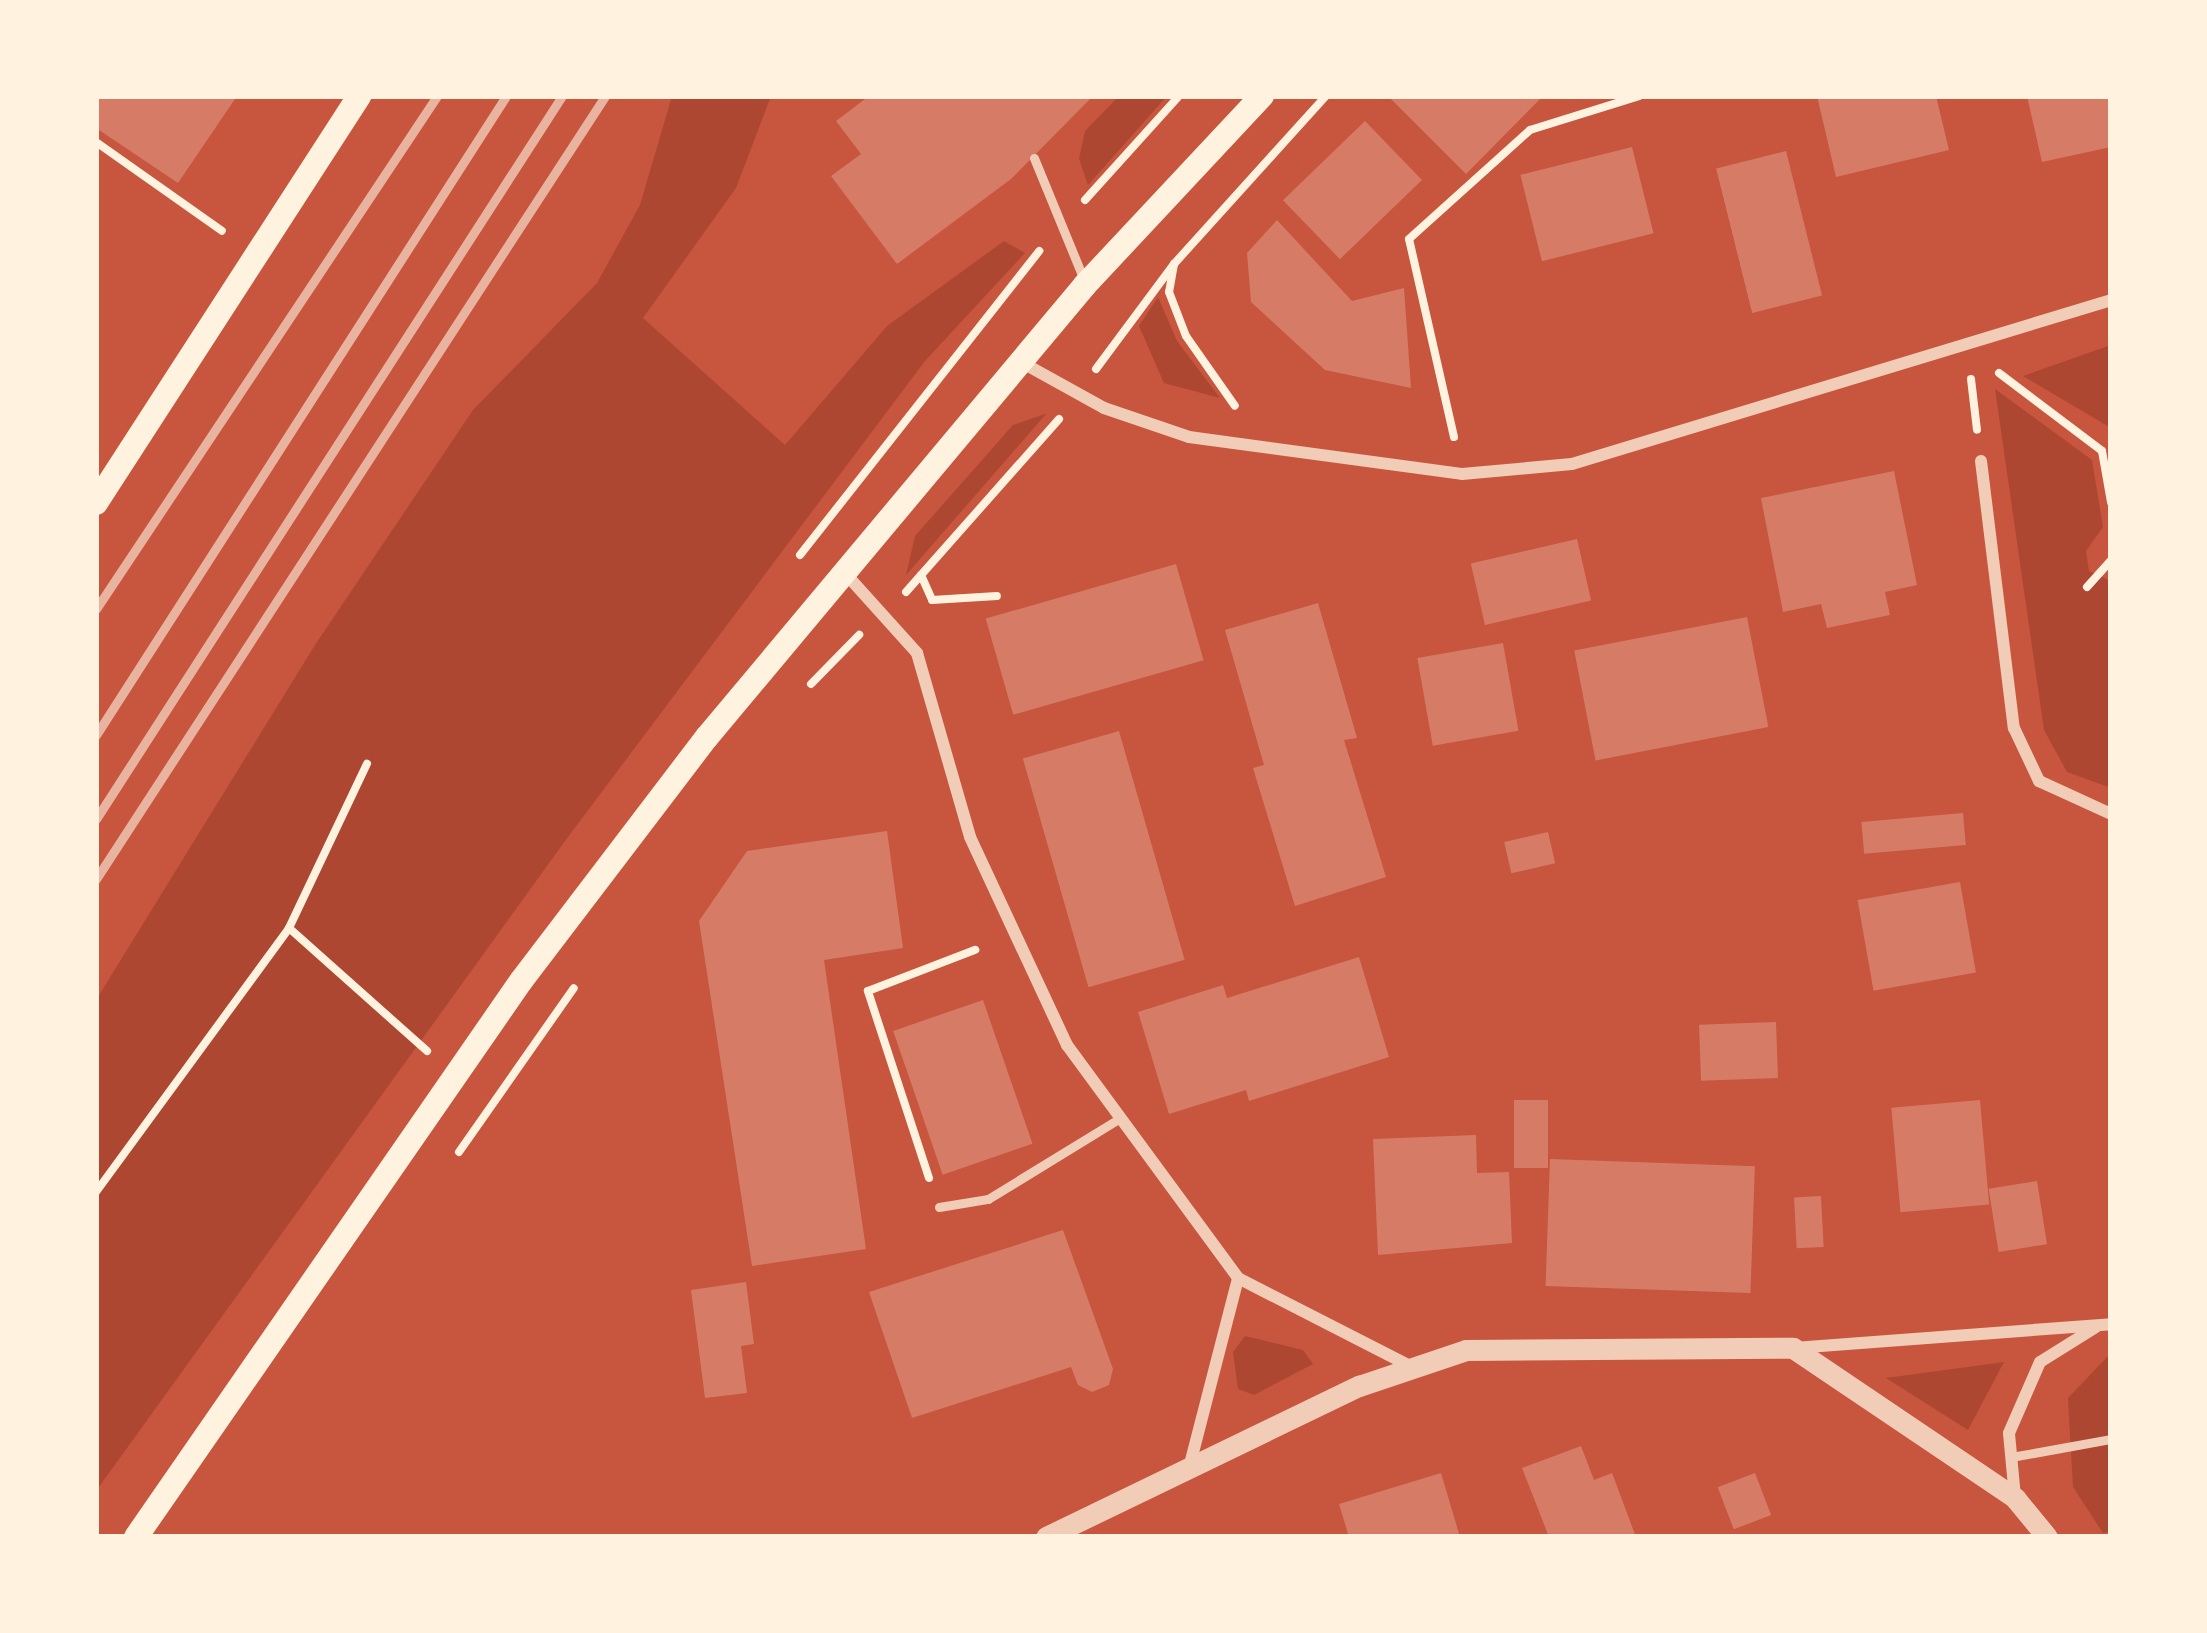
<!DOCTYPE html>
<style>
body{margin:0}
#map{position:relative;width:2207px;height:1633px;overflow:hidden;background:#c8553d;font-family:"Roboto Condensed",sans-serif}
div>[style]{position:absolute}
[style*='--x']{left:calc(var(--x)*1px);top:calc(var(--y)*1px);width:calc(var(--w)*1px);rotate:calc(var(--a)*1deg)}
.green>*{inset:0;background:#ae4732}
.building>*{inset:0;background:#d67c66;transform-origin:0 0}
.path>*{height:8px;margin:-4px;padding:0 4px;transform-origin:4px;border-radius:4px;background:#fff3e0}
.service>*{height:9px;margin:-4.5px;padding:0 4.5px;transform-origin:4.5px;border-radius:4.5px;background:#f1ccb7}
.minor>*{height:12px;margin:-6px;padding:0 6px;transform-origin:6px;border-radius:6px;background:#f1ccb7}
.tertiary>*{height:21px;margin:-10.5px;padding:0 10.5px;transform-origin:10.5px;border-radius:10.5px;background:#f1ccb7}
.secondary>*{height:24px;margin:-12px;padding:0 12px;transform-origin:12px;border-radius:12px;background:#fff3e0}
.rail>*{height:9px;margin:-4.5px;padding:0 4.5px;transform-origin:4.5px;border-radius:4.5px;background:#e9b49f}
span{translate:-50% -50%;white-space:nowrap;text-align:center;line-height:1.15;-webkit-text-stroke:9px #fff3e0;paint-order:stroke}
.frame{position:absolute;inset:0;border:99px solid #fff3e0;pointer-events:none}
</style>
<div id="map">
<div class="green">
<div style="clip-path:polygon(672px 96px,771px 96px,736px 188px,643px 318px,785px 445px,887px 326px,1004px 241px,1025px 253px,925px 361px,565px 841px,96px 1491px,96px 1000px,315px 645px,473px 410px,597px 283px,640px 205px)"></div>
<div style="clip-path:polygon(1119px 96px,1167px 96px,1088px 185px,1079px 159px,1085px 131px)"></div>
<div style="clip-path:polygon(1158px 297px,1177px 341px,1220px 398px,1164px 383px,1139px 326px)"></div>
<div style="clip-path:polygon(2111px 345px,2111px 428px,2023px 376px)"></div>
<div style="clip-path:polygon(1995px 389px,2092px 460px,2103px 527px,2086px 551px,2089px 571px,2111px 581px,2111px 788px,2067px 772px,2044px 730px)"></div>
<div style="clip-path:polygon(1045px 414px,1046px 414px,906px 575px,915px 536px,1013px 425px)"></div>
<div style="clip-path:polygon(1245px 1336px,1303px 1350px,1313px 1364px,1254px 1395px,1238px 1389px,1233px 1352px)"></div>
<div style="clip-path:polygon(2111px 1353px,2111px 1531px,2103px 1533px,2073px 1487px,2068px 1398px)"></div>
<div style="clip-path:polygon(2004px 1362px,1968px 1430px,1886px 1378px)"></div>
</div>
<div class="building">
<div style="clip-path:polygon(96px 96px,237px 96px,178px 183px,96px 128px)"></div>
<div style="clip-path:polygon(869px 96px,1093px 96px,1011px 179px,897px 264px,831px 176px,861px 154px,836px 121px)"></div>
<div style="clip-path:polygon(1388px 96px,1543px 96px,1466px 174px)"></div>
<div style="clip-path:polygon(1817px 96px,1936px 96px,1949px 150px,1836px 177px)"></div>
<div style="clip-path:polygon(2027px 96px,2111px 96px,2111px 147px,2042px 162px)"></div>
<div style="left:1365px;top:121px;width:82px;height:114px;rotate:46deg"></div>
<div style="left:1632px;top:147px;width:89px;height:115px;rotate:76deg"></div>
<div style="left:1786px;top:151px;width:149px;height:72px;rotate:76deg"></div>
<div style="clip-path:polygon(1277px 220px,1352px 301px,1404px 288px,1411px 388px,1325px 370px,1251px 302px,1247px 253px)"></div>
<div style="clip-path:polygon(1894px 471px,1917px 585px,1885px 592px,1890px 615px,1827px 628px,1821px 604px,1783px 612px,1761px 498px)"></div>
<div style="left:1577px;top:539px;width:63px;height:109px;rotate:77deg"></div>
<div style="left:1176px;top:564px;width:100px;height:198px;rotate:74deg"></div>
<div style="clip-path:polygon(1318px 603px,1357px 738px,1344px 740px,1386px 877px,1295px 906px,1253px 768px,1264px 765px,1225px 630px)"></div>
<div style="left:1747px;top:617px;width:112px;height:176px;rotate:79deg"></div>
<div style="left:1503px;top:643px;width:89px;height:87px;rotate:80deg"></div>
<div style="left:1119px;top:731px;width:238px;height:100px;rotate:74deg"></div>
<div style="left:1963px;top:813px;width:32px;height:102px;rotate:85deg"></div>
<div style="clip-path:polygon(887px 831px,903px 948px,824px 960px,866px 1249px,752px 1266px,699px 921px,747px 851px)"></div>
<div style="left:1548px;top:832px;width:32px;height:45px;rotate:77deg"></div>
<div style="left:1960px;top:882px;width:92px;height:104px;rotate:80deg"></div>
<div style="clip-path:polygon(1359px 957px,1389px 1057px,1249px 1101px,1246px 1090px,1169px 1114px,1138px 1012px,1223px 985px,1227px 998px)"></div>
<div style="left:983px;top:1000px;width:152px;height:95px;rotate:71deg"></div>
<div style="left:1776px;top:1022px;width:56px;height:77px;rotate:88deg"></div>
<div style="left:1514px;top:1100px;width:34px;height:68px"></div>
<div style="left:1980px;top:1100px;width:105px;height:89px;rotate:85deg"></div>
<div style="clip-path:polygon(1476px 1135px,1477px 1173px,1509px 1172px,1512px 1243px,1378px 1255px,1373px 1139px)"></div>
<div style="left:1550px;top:1159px;width:205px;height:127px;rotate:2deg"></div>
<div style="left:2037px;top:1181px;width:64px;height:49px;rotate:81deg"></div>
<div style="left:1821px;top:1196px;width:51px;height:27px;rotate:87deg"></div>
<div style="clip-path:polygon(1063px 1230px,1113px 1369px,1109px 1385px,1092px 1392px,1078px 1385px,1071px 1367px,912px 1418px,869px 1292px)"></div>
<div style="clip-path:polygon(746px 1282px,754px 1344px,741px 1346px,747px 1393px,705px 1398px,691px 1290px)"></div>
<div style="clip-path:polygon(1581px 1446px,1594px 1480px,1612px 1473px,1636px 1537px,1549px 1537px,1522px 1468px)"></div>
<div style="clip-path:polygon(1441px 1473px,1460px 1537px,1349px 1537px,1339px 1504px)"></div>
<div style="left:1755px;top:1473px;width:45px;height:40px;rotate:69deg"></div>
</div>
<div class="path">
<div style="--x:96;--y:142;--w:154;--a:35.2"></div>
<div style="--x:1085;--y:200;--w:140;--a:-47.9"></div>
<div style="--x:1174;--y:264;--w:28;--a:100"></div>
<div style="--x:1169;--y:292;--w:47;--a:68.9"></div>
<div style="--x:1186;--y:336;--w:85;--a:55"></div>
<div style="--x:1096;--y:369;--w:131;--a:-53.4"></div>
<div style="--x:1174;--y:264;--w:227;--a:-47.9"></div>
<div style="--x:1999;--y:373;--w:129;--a:37.1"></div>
<div style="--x:2102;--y:451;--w:52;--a:80"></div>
<div style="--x:1971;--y:379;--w:51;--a:83.3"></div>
<div style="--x:1454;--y:437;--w:203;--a:-102.8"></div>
<div style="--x:1409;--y:239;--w:163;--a:-42"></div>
<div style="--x:1530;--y:130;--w:114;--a:-17.3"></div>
<div style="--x:800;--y:555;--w:387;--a:-51.8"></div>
<div style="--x:921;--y:575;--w:27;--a:66"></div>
<div style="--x:932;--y:600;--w:65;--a:-3.5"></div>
<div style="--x:2087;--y:587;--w:36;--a:-48"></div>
<div style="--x:906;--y:592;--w:231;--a:-48.5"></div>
<div style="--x:811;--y:684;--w:69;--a:-45.6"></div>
<div style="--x:289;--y:928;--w:185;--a:41.7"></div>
<div style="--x:459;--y:1152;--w:200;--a:-55"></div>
<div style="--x:929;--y:1178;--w:197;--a:-108.1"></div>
<div style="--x:868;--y:991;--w:115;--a:-21"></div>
<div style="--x:96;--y:1192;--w:327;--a:-53.8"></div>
<div style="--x:289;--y:928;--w:182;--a:-64.6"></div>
</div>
<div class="service">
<div style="--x:1034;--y:158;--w:132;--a:67.7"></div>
<div style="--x:939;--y:1207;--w:50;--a:-9.3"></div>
<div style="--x:988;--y:1199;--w:155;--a:-31.5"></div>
<div style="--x:2011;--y:1457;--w:102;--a:-10.2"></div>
</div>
<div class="minor">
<div style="--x:1021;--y:362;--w:95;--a:29"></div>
<div style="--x:1104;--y:408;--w:90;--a:18.8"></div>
<div style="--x:1189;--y:437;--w:275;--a:7.7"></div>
<div style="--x:1462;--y:474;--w:110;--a:-5.2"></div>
<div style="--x:1572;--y:464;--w:563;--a:-16.92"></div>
<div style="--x:1981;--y:461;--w:269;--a:83"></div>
<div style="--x:2014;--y:728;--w:59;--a:64.7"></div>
<div style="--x:2039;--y:781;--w:79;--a:24.6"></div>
<div style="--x:845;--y:573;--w:108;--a:48"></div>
<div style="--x:917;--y:653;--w:191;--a:73.9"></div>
<div style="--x:970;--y:837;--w:230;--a:65"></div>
<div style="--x:1067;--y:1045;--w:289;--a:53.7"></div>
<div style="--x:1238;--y:1278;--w:193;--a:27.1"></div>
<div style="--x:1794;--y:1348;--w:318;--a:-4.3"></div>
<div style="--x:1189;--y:1468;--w:196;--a:-75.5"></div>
<div style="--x:2015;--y:1497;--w:64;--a:-95.4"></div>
<div style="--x:2009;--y:1433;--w:77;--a:-66.4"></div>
<div style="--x:2040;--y:1362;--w:66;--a:-32"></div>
</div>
<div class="tertiary">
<div style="--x:1046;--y:1537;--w:348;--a:-25.8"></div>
<div style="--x:1359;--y:1386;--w:113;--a:-18.6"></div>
<div style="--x:1466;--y:1350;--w:327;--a:-0.4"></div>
<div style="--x:1793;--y:1348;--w:268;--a:34"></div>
<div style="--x:2015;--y:1498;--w:50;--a:50.6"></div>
</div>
<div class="secondary">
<div style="--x:96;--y:503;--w:485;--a:-57.1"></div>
<div style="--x:136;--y:1537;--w:676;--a:-55.3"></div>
<div style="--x:521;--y:981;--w:307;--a:-52.7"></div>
<div style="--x:707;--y:737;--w:589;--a:-50.09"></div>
<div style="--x:1085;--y:285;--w:259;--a:-46.9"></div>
</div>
<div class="rail">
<div style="--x:96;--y:609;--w:616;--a:-56.39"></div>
<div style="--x:96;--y:735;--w:759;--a:-57.31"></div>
<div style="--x:96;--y:819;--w:860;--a:-57.2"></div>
<div style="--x:96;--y:879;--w:934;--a:-56.97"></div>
</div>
<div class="frame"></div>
</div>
